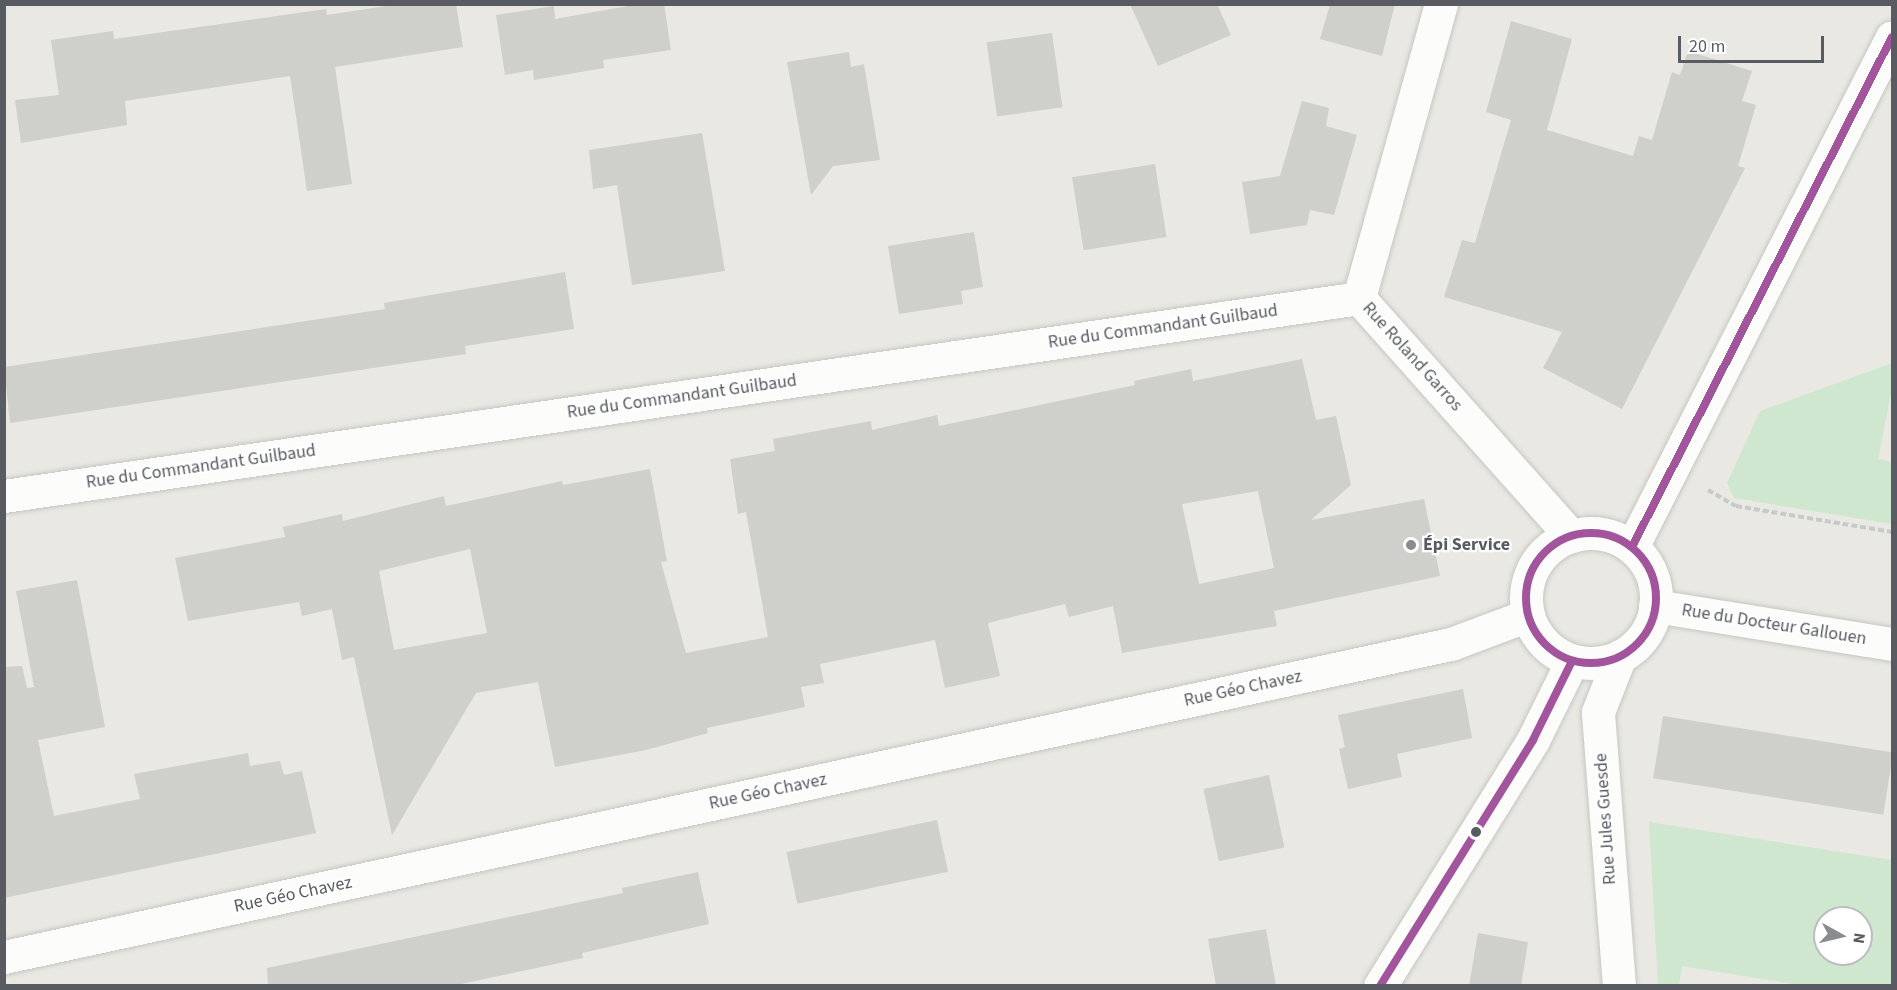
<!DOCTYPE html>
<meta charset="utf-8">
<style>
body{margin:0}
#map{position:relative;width:1897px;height:990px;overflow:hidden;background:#e9e8e2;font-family:"Source Sans 3",sans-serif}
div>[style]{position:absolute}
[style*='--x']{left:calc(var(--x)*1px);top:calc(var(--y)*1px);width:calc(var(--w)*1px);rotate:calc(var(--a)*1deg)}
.green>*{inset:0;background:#cfe7cf}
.building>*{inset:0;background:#cfcfcb;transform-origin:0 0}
.path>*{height:4px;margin-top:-2px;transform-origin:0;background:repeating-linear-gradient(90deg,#c6cbc9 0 6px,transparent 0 9px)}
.roads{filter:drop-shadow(0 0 2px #c5c6c4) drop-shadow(0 0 2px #c5c6c4)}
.minor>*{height:33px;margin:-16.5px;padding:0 16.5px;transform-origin:16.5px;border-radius:16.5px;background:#fcfcfb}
.minor>.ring{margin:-16.5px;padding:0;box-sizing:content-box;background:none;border:33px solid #fcfcfb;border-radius:50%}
.bus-1>*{height:8px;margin:-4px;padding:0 4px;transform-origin:4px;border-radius:4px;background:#a2559d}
.bus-1>.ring{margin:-4px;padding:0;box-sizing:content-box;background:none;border:8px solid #a2559d;border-radius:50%}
.dots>*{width:16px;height:16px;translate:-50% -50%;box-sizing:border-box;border:3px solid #fff;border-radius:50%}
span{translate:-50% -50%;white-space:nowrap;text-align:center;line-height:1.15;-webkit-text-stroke:4.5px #fff;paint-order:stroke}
.street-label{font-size:18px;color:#585b61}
.poi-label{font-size:18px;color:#585b61;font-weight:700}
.left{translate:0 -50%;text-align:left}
.frame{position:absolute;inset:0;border:6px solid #585b61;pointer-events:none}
.north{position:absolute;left:1813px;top:906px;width:60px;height:60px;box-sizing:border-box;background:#fff;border:2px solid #bcbdc0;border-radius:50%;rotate:98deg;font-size:16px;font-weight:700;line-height:24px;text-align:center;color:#585b61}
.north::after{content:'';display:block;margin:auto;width:21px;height:27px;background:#8b8c8e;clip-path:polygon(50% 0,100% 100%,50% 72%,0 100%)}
.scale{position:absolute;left:1678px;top:36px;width:146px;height:27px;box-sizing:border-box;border:3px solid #585b61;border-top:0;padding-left:8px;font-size:18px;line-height:21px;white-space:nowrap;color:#585b61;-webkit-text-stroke:4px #fff;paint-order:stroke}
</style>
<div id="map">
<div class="green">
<div style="clip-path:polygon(1892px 363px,1892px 388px,1878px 459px,1892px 462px,1892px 524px,1734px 498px,1727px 483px,1760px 411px)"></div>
<div style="clip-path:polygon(evenodd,1649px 822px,1892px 860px,1892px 985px,1799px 985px,1682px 966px,1679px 985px,1658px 985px,1649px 822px,1825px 918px,1861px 918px,1861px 954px,1825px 954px,1825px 918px)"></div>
</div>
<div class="building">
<div style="clip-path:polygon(399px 4px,456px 4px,463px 47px,335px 67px,352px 184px,307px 191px,290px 76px,125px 101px,127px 125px,21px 143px,15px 100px,59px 95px,51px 40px,113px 31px,114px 39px,326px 9px,327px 15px)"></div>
<div style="clip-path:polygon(639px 4px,664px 4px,671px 50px,603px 60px,604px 68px,534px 80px,533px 70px,505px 75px,496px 15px,554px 6px,555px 19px)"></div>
<div style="clip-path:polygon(1130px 4px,1217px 4px,1231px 35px,1158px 66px)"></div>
<div style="clip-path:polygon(1330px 4px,1395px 4px,1382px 56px,1320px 39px)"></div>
<div style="clip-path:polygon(1511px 21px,1572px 39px,1547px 130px,1633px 156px,1639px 136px,1652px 140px,1672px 72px,1680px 75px,1688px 51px,1752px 71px,1742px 101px,1756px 105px,1738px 166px,1745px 168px,1622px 409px,1543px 368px,1562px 332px,1444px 297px,1462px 240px,1475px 243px,1511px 120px,1486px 112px)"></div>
<div style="left:1052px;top:33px;width:75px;height:66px;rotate:82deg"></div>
<div style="clip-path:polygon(849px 52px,851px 67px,864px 64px,880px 160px,833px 166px,811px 195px,787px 62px)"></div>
<div style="clip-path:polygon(1302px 101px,1329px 108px,1326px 126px,1357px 135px,1334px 215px,1310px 210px,1307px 225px,1250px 234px,1242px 182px,1280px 176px)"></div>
<div style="clip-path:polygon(702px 133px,725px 271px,632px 285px,617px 185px,593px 189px,589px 150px)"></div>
<div style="left:1155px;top:164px;width:74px;height:84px;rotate:81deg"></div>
<div style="clip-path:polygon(974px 232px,983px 287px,961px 291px,963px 304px,899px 314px,888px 246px)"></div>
<div style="clip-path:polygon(565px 272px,574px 329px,465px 346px,466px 354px,10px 423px,4px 367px,385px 309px,384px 303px)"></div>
<div style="clip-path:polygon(evenodd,1302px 359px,1316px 420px,1336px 416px,1351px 485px,1311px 520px,1424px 499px,1440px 576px,1274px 611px,1277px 626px,1122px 653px,1113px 606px,1069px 617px,1065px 604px,988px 623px,1000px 676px,945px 688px,935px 640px,820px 664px,824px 683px,801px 687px,805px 707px,707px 728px,708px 733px,646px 750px,555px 767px,538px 682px,476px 693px,392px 835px,354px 657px,342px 660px,332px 609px,302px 616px,299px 602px,188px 621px,175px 558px,285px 537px,283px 527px,342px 514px,343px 521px,444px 496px,446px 506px,562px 481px,563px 485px,650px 469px,667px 561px,661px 562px,686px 653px,768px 637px,746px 512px,738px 514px,730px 459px,775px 451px,773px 439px,871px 421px,872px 430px,937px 415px,939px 426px,1135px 385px,1134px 381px,1191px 369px,1193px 381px,1302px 359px,1258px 491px,1274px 568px,1199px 584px,1182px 504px,1258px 491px,1302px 359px,470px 549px,487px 633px,394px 650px,379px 571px,470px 549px)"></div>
<div style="clip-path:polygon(77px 580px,105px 727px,38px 740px,54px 816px,140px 799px,134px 774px,248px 753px,250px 766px,280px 761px,284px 775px,302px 771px,316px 833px,4px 898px,4px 667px,22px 666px,27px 688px,34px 687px,16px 591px)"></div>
<div style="clip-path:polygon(1463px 689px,1472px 738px,1397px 754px,1402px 777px,1348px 789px,1339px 749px,1345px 747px,1338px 715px)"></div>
<div style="left:1663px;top:716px;width:233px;height:63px;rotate:9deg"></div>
<div style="left:1269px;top:775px;width:74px;height:67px;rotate:78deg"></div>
<div style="left:937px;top:820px;width:53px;height:154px;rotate:78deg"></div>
<div style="clip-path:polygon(698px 872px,709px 924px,582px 953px,583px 958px,452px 986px,268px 986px,267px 968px,623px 893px,622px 888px)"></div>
<div style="clip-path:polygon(1266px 929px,1276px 986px,1216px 986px,1208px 939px)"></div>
<div style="clip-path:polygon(1478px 933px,1528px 942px,1521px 986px,1469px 986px)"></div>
</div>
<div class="path">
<div style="--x:1708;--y:490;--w:32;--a:30"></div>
<div style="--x:1736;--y:506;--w:158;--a:9.5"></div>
</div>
<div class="roads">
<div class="minor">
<div style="--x:1441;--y:4;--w:305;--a:105.6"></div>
<div style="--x:1359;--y:298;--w:319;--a:48.3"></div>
<div style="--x:4;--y:496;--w:1369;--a:-8.31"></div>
<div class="ring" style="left:1526px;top:533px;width:97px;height:97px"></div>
<div style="--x:1632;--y:547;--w:572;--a:-62.99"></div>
<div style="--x:1655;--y:606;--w:240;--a:9.1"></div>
<div style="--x:4;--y:957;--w:1480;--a:-12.21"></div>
<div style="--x:1451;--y:644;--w:82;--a:-20.6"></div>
<div style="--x:1380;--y:986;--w:290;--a:-58.1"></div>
<div style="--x:1533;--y:740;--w:88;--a:-63.7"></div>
<div style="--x:1619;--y:986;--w:275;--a:-94.4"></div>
<div style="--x:1598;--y:712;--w:60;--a:-68.6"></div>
</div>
</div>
<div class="bus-1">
<div class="ring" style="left:1526px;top:533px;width:122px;height:122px"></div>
<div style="--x:1632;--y:547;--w:572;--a:-62.99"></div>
<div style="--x:1380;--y:986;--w:290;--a:-58.1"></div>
<div style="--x:1533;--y:740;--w:88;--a:-63.7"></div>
</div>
<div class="dots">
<div style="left:1411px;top:545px;background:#8b8c8e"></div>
<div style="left:1476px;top:832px;background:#585b61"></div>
</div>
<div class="street-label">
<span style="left:1163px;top:327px;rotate:-8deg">Rue du Commandant Guilbaud</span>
<span style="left:1412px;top:357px;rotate:48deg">Rue Roland Garros</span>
<span style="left:682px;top:397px;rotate:-8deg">Rue du Commandant Guilbaud</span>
<span style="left:201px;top:467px;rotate:-8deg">Rue du Commandant Guilbaud</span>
<span style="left:1774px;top:625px;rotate:9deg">Rue du Docteur Gallouen</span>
<span style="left:1243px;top:689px;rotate:-12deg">Rue Géo Chavez</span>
<span style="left:768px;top:792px;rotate:-12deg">Rue Géo Chavez</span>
<span style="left:1606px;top:819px;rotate:-94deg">Rue Jules Guesde</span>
<span style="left:293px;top:895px;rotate:-12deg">Rue Géo Chavez</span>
</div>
<div class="poi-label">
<span class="left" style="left:1423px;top:545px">Épi Service</span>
</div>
<div class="frame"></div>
<div class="north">N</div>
<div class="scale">20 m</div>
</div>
